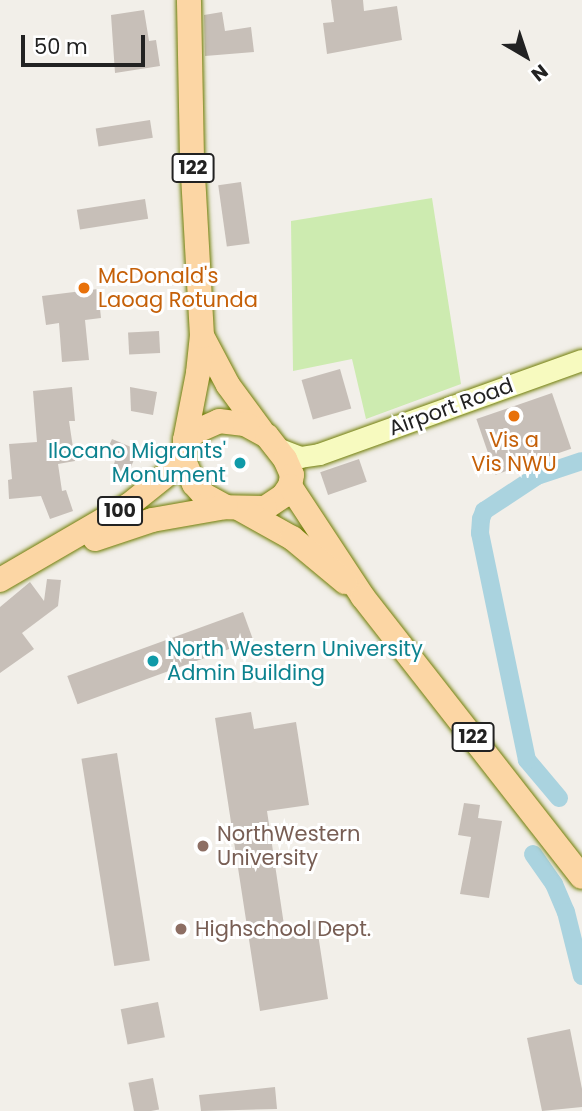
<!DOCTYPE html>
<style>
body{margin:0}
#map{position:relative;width:582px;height:1111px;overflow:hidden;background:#f2efe9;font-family:Poppins,sans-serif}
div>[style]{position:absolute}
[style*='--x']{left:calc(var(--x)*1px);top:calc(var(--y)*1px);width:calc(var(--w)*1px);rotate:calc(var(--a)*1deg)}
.grass>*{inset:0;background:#cdebb0}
.canal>*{height:18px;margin:-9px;padding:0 9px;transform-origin:9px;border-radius:9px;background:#aad3df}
.building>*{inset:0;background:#c7bfb8;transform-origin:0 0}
.roads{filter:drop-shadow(0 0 2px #707d05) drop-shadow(0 0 2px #707d05)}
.secondary>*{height:21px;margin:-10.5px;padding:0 10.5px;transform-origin:10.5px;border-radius:10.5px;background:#f7fabf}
.primary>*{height:24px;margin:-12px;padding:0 12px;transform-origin:12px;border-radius:12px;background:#fcd6a4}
.dots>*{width:19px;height:19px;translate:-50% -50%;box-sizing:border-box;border:4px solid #fff;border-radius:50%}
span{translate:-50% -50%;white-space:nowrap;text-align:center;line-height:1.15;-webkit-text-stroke:6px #fff;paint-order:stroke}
.shield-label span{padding:2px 5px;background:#fff;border:2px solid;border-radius:5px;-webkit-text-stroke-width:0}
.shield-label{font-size:19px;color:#222;font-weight:700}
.food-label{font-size:21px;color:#c56008}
.left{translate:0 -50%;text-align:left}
.street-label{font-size:21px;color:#222}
.culture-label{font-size:21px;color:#0d838f}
.right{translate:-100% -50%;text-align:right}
.education-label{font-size:21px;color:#785e54}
.north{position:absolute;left:491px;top:21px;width:70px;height:70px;-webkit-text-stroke:5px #fff;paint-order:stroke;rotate:141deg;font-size:19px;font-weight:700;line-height:28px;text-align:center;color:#222}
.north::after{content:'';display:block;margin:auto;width:24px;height:32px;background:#222;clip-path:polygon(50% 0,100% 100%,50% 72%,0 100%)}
.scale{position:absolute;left:21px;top:35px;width:124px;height:32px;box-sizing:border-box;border:4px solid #222;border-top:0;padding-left:9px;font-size:21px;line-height:24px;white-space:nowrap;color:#222;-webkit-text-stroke:5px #fff;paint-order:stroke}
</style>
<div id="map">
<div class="grass">
<div style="clip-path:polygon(432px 198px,461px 384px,366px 419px,352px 359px,293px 371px,291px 221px)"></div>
</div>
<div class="canal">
<div style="--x:559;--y:798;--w:50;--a:-130.1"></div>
<div style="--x:527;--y:760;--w:232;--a:-101.7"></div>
<div style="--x:480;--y:533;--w:14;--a:-86"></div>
<div style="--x:481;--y:519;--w:9;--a:-69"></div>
<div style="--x:484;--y:511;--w:64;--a:-33.4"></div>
<div style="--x:537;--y:476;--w:47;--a:-18.4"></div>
<div style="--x:533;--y:854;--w:37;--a:55"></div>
<div style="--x:554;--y:884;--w:30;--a:67"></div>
<div style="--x:566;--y:912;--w:66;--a:76"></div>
</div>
<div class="building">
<div style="clip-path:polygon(331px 0,363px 0,364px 11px,397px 6px,402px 40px,327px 54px,323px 23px,334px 22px)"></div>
<div style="clip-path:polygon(144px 10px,149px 41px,156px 40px,160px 66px,115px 73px,111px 15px)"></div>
<div style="clip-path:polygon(222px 12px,225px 31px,251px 27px,254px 52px,205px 56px,204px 15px)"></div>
<div style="left:150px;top:120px;width:18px;height:55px;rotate:81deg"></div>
<div style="left:241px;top:182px;width:62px;height:23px;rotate:82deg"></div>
<div style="left:145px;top:199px;width:20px;height:69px;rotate:81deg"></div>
<div style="clip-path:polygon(98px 289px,101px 318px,85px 320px,89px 360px,62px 362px,59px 323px,46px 325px,42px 296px)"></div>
<div style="left:159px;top:331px;width:22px;height:31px;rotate:87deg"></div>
<div style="left:340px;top:369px;width:41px;height:40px;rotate:74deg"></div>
<div style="clip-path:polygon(72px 387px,75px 421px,69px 421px,75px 461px,58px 464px,62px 491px,66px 490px,73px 511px,50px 519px,41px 496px,9px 499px,8px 480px,12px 479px,9px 444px,37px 442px,33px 391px)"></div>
<div style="clip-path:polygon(130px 387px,157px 392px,153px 415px,131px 411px)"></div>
<div style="left:552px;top:393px;width:59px;height:80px;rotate:71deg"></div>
<div style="clip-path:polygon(112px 439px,138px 450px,126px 479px,111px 475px,116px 457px,106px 453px)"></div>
<div style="left:359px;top:459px;width:24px;height:41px;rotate:71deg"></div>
<div style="clip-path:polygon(47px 579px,61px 580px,58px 606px,22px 633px,34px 649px,0 673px,0 607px,30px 582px,44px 601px)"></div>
<div style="left:243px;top:612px;width:30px;height:187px;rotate:70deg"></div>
<div style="clip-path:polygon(251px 712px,254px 729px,296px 722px,309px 805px,267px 811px,284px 925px,316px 921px,328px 999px,260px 1011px,215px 718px)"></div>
<div style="left:117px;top:753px;width:210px;height:36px;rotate:81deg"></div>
<div style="clip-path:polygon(464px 803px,480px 805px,478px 818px,502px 821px,489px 898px,460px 894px,471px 837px,458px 835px)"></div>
<div style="left:158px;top:1002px;width:36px;height:38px;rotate:79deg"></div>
<div style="clip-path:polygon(570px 1029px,582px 1089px,582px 1107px,542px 1111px,527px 1038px)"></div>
<div style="left:153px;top:1078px;width:32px;height:25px;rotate:79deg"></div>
<div style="clip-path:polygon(275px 1087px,277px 1109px,201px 1111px,199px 1095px)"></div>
</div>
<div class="roads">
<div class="secondary">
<div style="--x:277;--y:448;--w:25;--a:21"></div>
<div style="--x:300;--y:457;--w:19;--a:-9"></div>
<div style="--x:319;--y:454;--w:279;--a:-19.7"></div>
</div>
<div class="primary">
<div style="--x:202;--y:336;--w:55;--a:62"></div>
<div style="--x:228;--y:385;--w:56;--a:53.7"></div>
<div style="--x:185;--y:440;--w:15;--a:-37"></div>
<div style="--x:197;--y:431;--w:24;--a:-24"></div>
<div style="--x:219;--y:421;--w:26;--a:7"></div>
<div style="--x:245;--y:424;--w:25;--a:29"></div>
<div style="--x:267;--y:436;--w:29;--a:52"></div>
<div style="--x:285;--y:459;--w:17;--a:66"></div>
<div style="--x:292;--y:475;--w:11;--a:100"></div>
<div style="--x:290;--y:486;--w:12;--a:125"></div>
<div style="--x:283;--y:496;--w:22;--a:146"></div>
<div style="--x:265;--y:508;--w:39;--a:-179"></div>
<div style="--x:226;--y:507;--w:26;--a:-151"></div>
<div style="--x:203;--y:494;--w:13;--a:-132"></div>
<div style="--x:194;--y:484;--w:25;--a:-113"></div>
<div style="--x:184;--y:461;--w:21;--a:-87"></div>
<div style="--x:185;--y:440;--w:68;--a:-79"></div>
<div style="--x:198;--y:373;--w:37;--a:-84"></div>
<div style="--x:202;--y:336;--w:177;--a:-93.2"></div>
<div style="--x:192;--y:159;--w:159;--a:-91.1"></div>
<div style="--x:290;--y:486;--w:133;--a:56.7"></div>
<div style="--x:363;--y:597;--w:355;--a:52"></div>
<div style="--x:240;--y:509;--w:60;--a:29.1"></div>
<div style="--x:292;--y:538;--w:69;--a:39.7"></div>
<div style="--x:95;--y:539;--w:60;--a:-18.4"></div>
<div style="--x:152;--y:520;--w:75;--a:-10"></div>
<div style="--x:0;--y:580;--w:149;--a:-30.2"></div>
<div style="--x:129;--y:505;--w:70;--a:-38.7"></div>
</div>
</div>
<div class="dots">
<div style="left:84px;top:288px;background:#e8710a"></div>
<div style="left:514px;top:416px;background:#e8710a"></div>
<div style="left:240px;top:463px;background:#0f9aa8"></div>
<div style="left:153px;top:661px;background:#0f9aa8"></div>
<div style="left:203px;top:846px;background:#8d6e63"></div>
<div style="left:181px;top:929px;background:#8d6e63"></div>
</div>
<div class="shield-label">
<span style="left:193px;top:168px">122</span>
<span style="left:120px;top:511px">100</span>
<span style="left:473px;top:737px">122</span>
</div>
<div class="food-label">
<span class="left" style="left:98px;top:288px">McDonald's<br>Laoag Rotunda</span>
<span style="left:514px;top:452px">Vis a<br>Vis NWU</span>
</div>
<div class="street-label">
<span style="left:451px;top:407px;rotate:-20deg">Airport Road</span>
</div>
<div class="culture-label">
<span class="right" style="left:226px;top:463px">Ilocano Migrants'<br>Monument</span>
<span class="left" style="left:167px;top:661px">North Western University<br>Admin Building</span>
</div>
<div class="education-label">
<span class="left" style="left:217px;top:846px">NorthWestern<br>University</span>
<span class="left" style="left:195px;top:929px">Highschool Dept.</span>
</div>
<div class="north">N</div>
<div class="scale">50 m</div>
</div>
